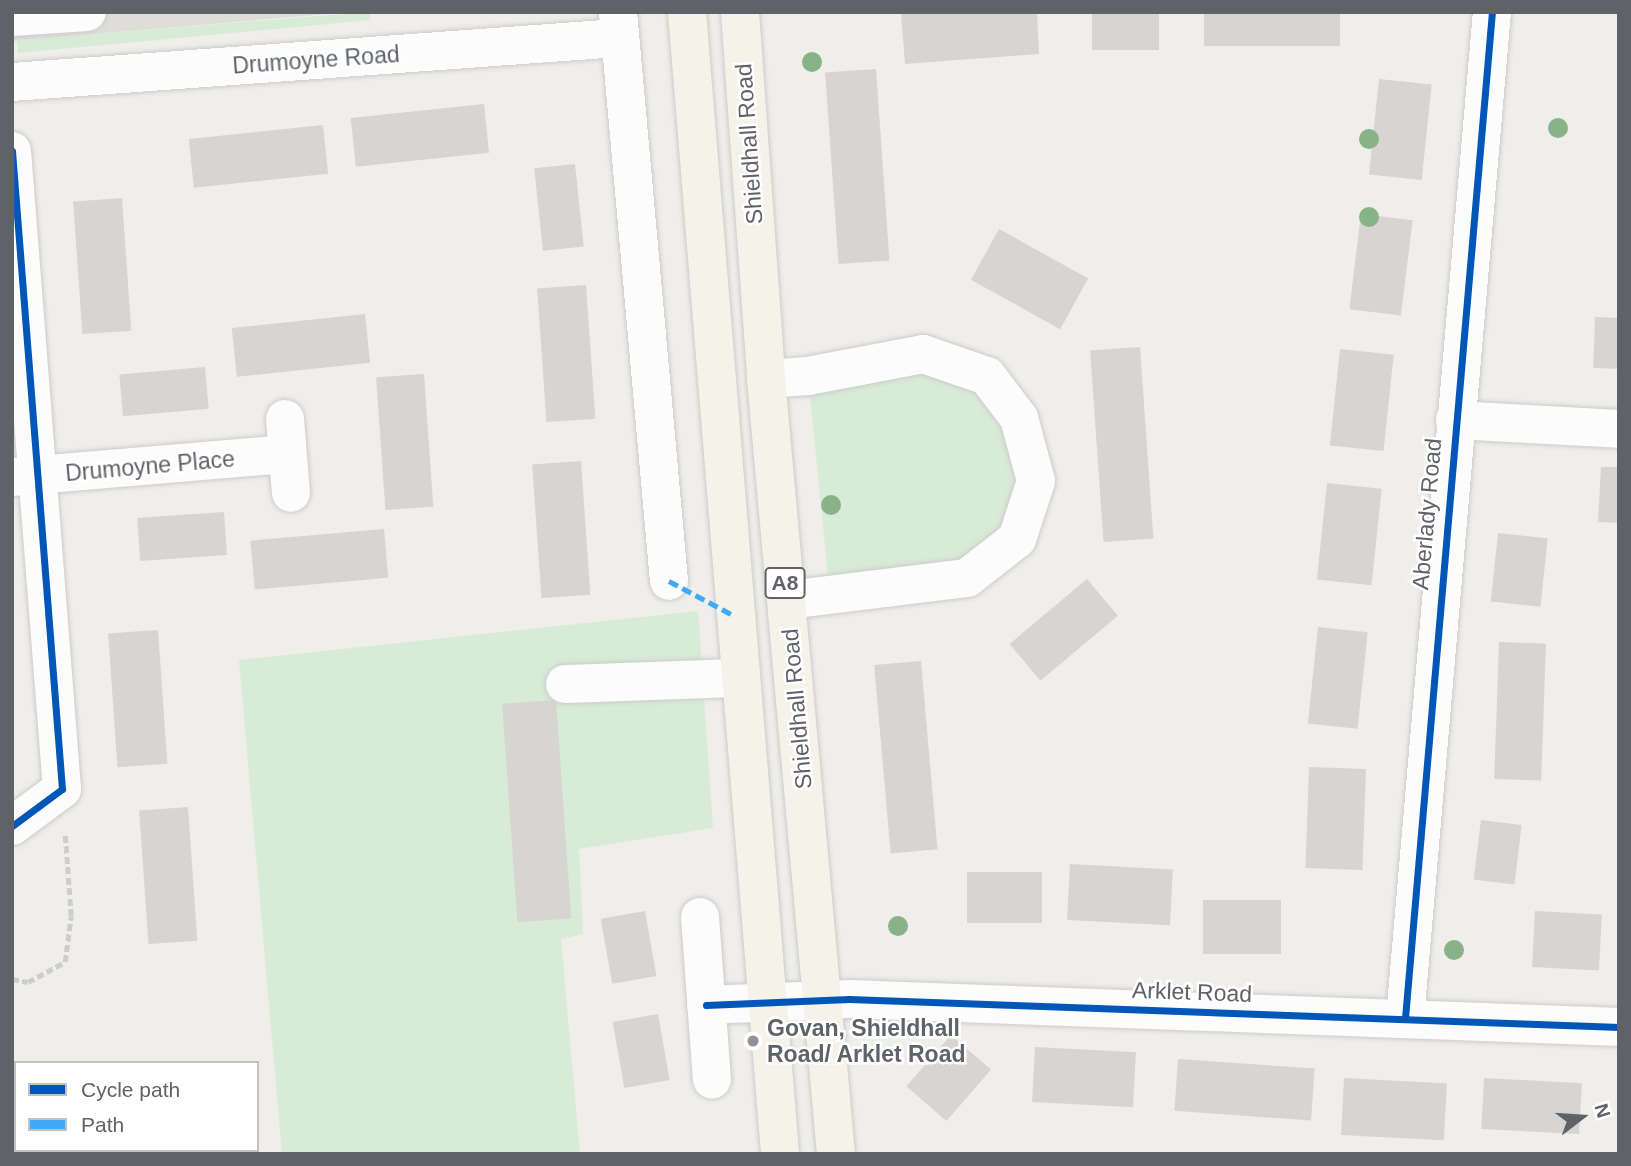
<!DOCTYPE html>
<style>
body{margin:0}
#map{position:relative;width:1631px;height:1166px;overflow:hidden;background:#efeeea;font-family:Helvetica,sans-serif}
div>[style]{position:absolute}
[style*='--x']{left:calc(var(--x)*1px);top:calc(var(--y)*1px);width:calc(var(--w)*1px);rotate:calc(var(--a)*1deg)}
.industrial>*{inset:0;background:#dfddda}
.green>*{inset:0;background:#d8ebd6}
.building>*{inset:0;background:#d6d5d3;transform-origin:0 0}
.path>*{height:4.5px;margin-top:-2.25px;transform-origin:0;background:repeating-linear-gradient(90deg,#cacfcc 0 7px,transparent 0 10.5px)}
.roads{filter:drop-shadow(0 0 2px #cbcccc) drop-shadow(0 0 2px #cbcccc)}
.minor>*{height:38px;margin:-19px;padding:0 19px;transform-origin:19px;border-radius:19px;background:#fdfcfc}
.major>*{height:38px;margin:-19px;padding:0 19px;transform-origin:19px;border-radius:19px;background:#f4f2e9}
.quiet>*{height:5px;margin-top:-2.5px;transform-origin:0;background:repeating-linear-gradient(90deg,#3fa9f5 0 10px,transparent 0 15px)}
.cycleway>*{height:7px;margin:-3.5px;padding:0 3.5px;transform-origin:3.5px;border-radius:3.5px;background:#0057b8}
.trees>*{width:20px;height:20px;margin:-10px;border-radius:50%;background:#88b388}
.dots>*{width:19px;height:19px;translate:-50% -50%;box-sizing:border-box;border:4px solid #fff;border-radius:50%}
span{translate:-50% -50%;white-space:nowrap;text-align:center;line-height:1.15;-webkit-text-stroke:5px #fff;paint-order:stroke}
.shield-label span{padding:2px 5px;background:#fff;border:2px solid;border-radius:5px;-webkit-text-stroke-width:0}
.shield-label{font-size:21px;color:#5f6368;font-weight:700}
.street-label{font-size:23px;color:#5f6368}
.poi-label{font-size:23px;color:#5f6368;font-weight:700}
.left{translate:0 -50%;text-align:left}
.frame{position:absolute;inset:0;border:14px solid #5f6368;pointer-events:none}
.legend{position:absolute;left:14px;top:1061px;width:245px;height:91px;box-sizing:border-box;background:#fff;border:2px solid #bfc1c3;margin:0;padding:9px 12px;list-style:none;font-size:21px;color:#5f6368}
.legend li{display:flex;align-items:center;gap:14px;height:35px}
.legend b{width:35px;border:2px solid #bfc1c3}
.north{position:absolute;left:1547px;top:1082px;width:70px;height:70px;-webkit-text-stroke:5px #fff;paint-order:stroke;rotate:73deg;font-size:19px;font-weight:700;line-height:28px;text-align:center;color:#5f6368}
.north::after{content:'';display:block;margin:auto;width:24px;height:32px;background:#5f6368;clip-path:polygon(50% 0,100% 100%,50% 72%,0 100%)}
</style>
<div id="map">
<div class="industrial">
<div style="clip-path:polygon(12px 12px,351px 12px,12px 41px)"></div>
</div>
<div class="green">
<div style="clip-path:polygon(370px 12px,370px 20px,18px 53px,17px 40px)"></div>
<div style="clip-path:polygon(923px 354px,987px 376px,1036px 481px,967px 578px,830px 595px,808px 376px)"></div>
<div style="clip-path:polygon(698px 611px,713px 828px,579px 849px,583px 934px,561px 939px,580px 1154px,282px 1154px,239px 660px)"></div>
</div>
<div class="building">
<div style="clip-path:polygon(1037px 12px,1039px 54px,905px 64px,901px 14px)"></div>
<div style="left:1092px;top:12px;width:67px;height:38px"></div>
<div style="left:1204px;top:12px;width:136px;height:34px"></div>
<div style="left:876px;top:69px;width:192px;height:51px;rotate:86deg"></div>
<div style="left:1379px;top:79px;width:53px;height:96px;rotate:6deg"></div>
<div style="left:484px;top:104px;width:49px;height:134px;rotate:84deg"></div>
<div style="left:323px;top:125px;width:49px;height:135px;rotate:84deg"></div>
<div style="left:575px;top:164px;width:83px;height:41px;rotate:84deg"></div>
<div style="left:122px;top:198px;width:133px;height:49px;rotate:86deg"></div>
<div style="left:1361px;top:214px;width:52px;height:96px;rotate:7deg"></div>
<div style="left:999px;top:229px;width:102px;height:58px;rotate:29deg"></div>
<div style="left:586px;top:285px;width:134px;height:49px;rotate:86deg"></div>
<div style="left:365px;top:314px;width:49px;height:134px;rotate:84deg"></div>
<div style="left:1595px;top:317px;width:24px;height:51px;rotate:2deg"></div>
<div style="left:1140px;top:347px;width:192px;height:50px;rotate:86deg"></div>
<div style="left:1340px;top:349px;width:54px;height:97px;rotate:6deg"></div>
<div style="left:205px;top:367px;width:42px;height:86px;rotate:85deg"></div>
<div style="left:424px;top:374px;width:133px;height:48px;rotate:86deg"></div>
<div style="left:581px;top:461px;width:134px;height:49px;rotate:86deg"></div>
<div style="clip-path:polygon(1601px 467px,1619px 467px,1619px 523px,1598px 522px)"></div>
<div style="left:1327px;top:483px;width:55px;height:97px;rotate:6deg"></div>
<div style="left:224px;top:512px;width:43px;height:87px;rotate:86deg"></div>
<div style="left:384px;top:529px;width:49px;height:134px;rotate:85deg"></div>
<div style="left:1498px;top:533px;width:50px;height:69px;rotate:6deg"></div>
<div style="left:1087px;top:579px;width:48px;height:101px;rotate:50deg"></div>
<div style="left:1318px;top:627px;width:50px;height:97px;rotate:6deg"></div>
<div style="left:158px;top:630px;width:134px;height:50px;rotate:86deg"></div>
<div style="left:1499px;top:642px;width:47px;height:137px;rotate:2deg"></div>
<div style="left:921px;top:661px;width:189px;height:47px;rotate:85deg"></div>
<div style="left:556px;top:700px;width:219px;height:54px;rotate:86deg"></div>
<div style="left:1309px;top:767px;width:57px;height:101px;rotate:2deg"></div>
<div style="left:188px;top:807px;width:134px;height:49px;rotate:86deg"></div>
<div style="left:1481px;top:820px;width:41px;height:60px;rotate:7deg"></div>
<div style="left:1070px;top:864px;width:103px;height:56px;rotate:3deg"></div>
<div style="left:967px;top:872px;width:75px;height:51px"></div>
<div style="left:1203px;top:900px;width:78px;height:54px"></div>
<div style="left:645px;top:911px;width:66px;height:45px;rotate:80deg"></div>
<div style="left:1535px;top:911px;width:67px;height:56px;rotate:3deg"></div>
<div style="left:658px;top:1014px;width:67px;height:46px;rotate:80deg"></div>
<div style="left:951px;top:1035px;width:53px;height:68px;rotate:41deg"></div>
<div style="left:1035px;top:1047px;width:101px;height:55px;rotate:3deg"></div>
<div style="left:1178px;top:1059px;width:137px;height:52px;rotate:4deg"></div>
<div style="left:1344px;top:1078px;width:103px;height:57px;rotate:3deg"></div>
<div style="left:1484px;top:1078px;width:98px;height:51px;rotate:3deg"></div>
</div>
<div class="path">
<div style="--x:12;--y:979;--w:16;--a:11"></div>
<div style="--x:28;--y:982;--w:42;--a:-28.4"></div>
<div style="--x:65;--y:962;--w:46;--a:-82.6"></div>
<div style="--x:71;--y:916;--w:81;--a:-94.2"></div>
</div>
<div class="roads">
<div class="minor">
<div style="--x:618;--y:12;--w:571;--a:84.88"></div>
<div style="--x:12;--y:17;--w:75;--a:-3.8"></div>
<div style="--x:12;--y:82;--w:609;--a:-4.15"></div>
<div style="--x:12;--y:151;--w:640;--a:85.52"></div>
<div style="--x:62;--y:789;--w:62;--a:143.5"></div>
<div style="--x:766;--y:379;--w:42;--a:-4.1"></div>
<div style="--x:808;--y:376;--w:117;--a:-10.8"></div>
<div style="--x:923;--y:354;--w:68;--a:19"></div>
<div style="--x:987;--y:376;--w:53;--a:52.7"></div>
<div style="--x:1019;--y:418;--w:65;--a:74.9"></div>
<div style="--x:1036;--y:481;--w:61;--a:108.1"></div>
<div style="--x:1017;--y:539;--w:63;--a:142"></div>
<div style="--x:967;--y:578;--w:181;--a:173"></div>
<div style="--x:285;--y:419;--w:74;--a:85.4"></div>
<div style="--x:1455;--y:420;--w:164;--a:3.1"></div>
<div style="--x:12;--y:477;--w:276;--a:-4.8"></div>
<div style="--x:565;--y:684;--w:174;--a:-2"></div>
<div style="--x:700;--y:917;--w:163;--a:85.8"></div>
<div style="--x:706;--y:1005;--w:143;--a:-2.4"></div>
<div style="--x:849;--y:999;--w:771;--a:2.08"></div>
<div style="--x:1405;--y:1018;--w:1010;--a:-85.06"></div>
</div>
<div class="major">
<div style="--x:687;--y:12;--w:1146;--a:85.34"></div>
<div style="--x:740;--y:12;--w:368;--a:85.9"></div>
<div style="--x:766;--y:379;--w:778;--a:84.84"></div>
</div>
</div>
<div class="quiet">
<div style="--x:669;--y:581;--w:72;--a:28"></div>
</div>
<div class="cycleway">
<div style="--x:12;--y:151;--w:640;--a:85.52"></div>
<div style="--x:62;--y:789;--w:62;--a:143.5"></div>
<div style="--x:706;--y:1005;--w:143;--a:-2.4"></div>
<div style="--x:849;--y:999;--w:771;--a:2.08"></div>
<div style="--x:1405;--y:1018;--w:1010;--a:-85.06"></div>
</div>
<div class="trees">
<div style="left:812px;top:62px"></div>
<div style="left:1558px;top:128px"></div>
<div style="left:1369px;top:139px"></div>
<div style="left:1369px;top:217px"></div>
<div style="left:831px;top:505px"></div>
<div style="left:898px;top:926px"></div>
<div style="left:1454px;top:950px"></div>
</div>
<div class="dots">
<div style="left:753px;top:1041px;background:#919496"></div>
</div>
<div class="shield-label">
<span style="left:785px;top:583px">A8</span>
</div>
<div class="street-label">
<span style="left:316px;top:60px;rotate:-4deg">Drumoyne Road</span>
<span style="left:749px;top:144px;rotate:-94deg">Shieldhall Road</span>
<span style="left:150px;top:466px;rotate:-5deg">Drumoyne Place</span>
<span style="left:1427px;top:514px;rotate:-85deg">Aberlady Road</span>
<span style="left:797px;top:709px;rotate:-95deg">Shieldhall Road</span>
<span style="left:1192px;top:992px;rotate:2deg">Arklet Road</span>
</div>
<div class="poi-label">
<span class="left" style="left:767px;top:1041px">Govan, Shieldhall<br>Road/ Arklet Road</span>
</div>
<div class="frame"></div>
<ul class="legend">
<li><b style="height:9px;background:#0057b8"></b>Cycle path</li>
<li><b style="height:9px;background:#3fa9f5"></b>Path</li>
</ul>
<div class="north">N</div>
</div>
